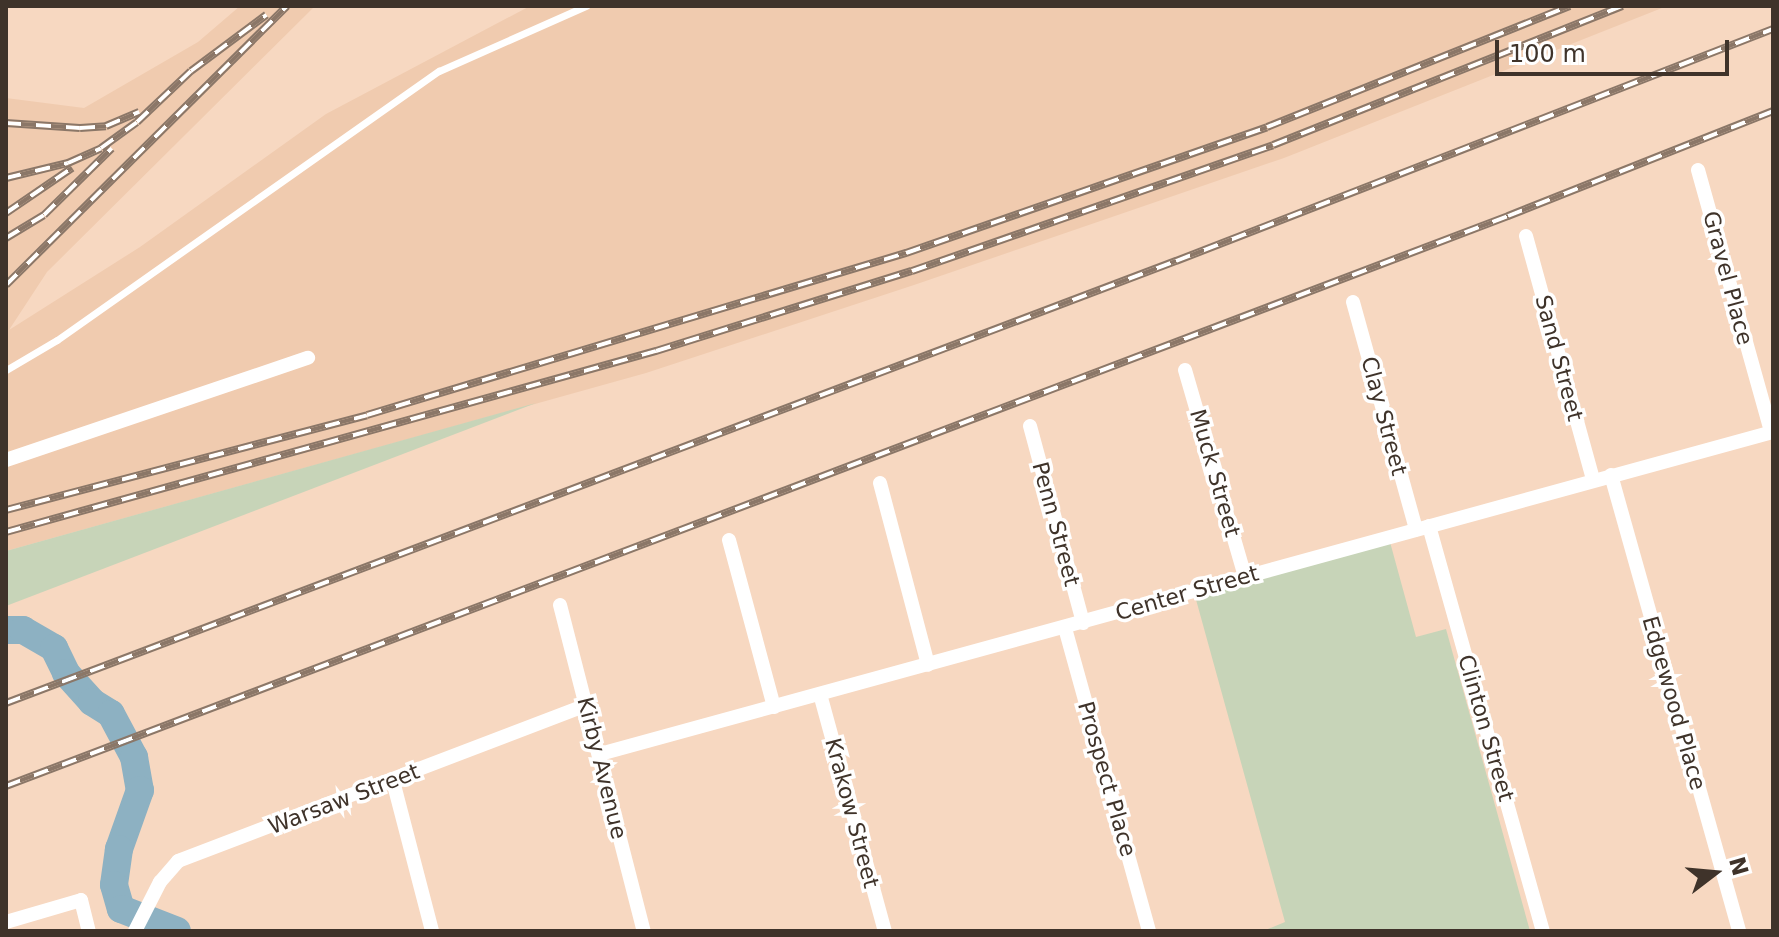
<!DOCTYPE html>
<style>
body{margin:0}
#map{position:relative;width:1779px;height:937px;overflow:hidden;background:#f7d8c1;font-family:"DejaVu Sans",sans-serif}
div>[style]{position:absolute}
[style*='--x']{left:calc(var(--x)*1px);top:calc(var(--y)*1px);width:calc(var(--w)*1px);rotate:calc(var(--a)*1deg)}
.built>*{inset:0;background:#f0cbaf}
.green>*{inset:0;background:#c7d4b8}
.river>*{height:28px;margin:-14px;padding:0 14px;transform-origin:14px;border-radius:14px;background:#8db1c2}
.service>*{height:7px;margin:-3.5px;padding:0 3.5px;transform-origin:3.5px;border-radius:3.5px;background:#fff}
.minor>*{height:14px;margin:-7px;padding:0 7px;transform-origin:7px;border-radius:7px;background:#fff}
.rail>*{height:8px;margin-top:-4px;transform-origin:0;background:repeating-linear-gradient(90deg,#fff 0 15px,#8b7768 0 30px);box-sizing:border-box;border-block:2px solid #8b7768}
span{translate:-50% -50%;white-space:nowrap;text-align:center;line-height:1.15;-webkit-text-stroke:7px #fff;paint-order:stroke}
.street-label{font-size:22px;color:#3f332a}
.frame{position:absolute;inset:0;border:8px solid #3f332a;pointer-events:none}
.north{position:absolute;left:1675px;top:833px;width:80px;height:80px;-webkit-text-stroke:6px #fff;paint-order:stroke;rotate:74deg;font-size:22px;font-weight:700;line-height:32px;text-align:center;color:#3f332a}
.north::after{content:'';display:block;margin:auto;width:28px;height:36px;background:#3f332a;clip-path:polygon(50% 0,100% 100%,50% 72%,0 100%)}
.scale{position:absolute;left:1495px;top:40px;width:234px;height:36px;box-sizing:border-box;border:4px solid #3f332a;border-top:0;padding-left:10px;font-size:24px;line-height:28px;white-space:nowrap;color:#3f332a;-webkit-text-stroke:6px #fff;paint-order:stroke}
</style>
<div id="map">
<div class="built">
<div style="clip-path:polygon(240px 6px,315px 6px,47px 272px,9px 330px,140px 247px,326px 114px,530px 6px,1667px 6px,1284px 158px,914px 285px,646px 373px,6px 551px,6px 98px,84px 108px,198px 42px)"></div>
</div>
<div class="green">
<div style="clip-path:polygon(536px 403px,6px 606px,6px 551px)"></div>
<div style="clip-path:polygon(1390px 542px,1416px 637px,1446px 629px,1530px 931px,1263px 931px,1285px 922px,1195px 596px)"></div>
</div>
<div class="river">
<div style="--x:6;--y:630;--w:17;--a:0"></div>
<div style="--x:23;--y:630;--w:36;--a:30"></div>
<div style="--x:54;--y:648;--w:28;--a:64"></div>
<div style="--x:66;--y:673;--w:39;--a:48"></div>
<div style="--x:92;--y:702;--w:22;--a:32"></div>
<div style="--x:111;--y:714;--w:49;--a:61.9"></div>
<div style="--x:134;--y:757;--w:34;--a:80"></div>
<div style="--x:140;--y:790;--w:63;--a:109.6"></div>
<div style="--x:119;--y:849;--w:36;--a:98"></div>
<div style="--x:114;--y:885;--w:25;--a:74"></div>
<div style="--x:121;--y:909;--w:60;--a:21.4"></div>
</div>
<div class="service">
<div style="--x:6;--y:370;--w:59;--a:-30.5"></div>
<div style="--x:57;--y:340;--w:467;--a:-35.2"></div>
<div style="--x:439;--y:71;--w:161;--a:-23.9"></div>
</div>
<div class="minor">
<div style="--x:1698;--y:170;--w:272;--a:74.4"></div>
<div style="--x:1526;--y:236;--w:253;--a:74.6"></div>
<div style="--x:1353;--y:302;--w:236;--a:74.5"></div>
<div style="--x:1185;--y:370;--w:216;--a:73.8"></div>
<div style="--x:1030;--y:426;--w:204;--a:74.9"></div>
<div style="--x:6;--y:460;--w:319;--a:-18.7"></div>
<div style="--x:1611;--y:475;--w:474;--a:74.3"></div>
<div style="--x:880;--y:483;--w:188;--a:75.2"></div>
<div style="--x:1429;--y:526;--w:421;--a:74.3"></div>
<div style="--x:729;--y:540;--w:173;--a:74.9"></div>
<div style="--x:560;--y:605;--w:337;--a:75.6"></div>
<div style="--x:1065;--y:628;--w:314;--a:74.5"></div>
<div style="--x:820;--y:694;--w:246;--a:74.7"></div>
<div style="--x:600;--y:754;--w:1216;--a:-15.35"></div>
<div style="--x:393;--y:781;--w:155;--a:75.4"></div>
<div style="--x:6;--y:922;--w:78;--a:-16.3"></div>
<div style="--x:81;--y:900;--w:32;--a:76"></div>
<div style="--x:135;--y:931;--w:55;--a:-63"></div>
<div style="--x:160;--y:882;--w:28;--a:-49"></div>
<div style="--x:178;--y:861;--w:438;--a:-20.9"></div>
</div>
<div class="rail">
<div style="--x:6;--y:123;--w:74;--a:3.9"></div>
<div style="--x:80;--y:128;--w:26;--a:-4"></div>
<div style="--x:106;--y:126;--w:36;--a:-23"></div>
<div style="--x:6;--y:178;--w:64;--a:-13.6"></div>
<div style="--x:68;--y:163;--w:36;--a:-24"></div>
<div style="--x:101;--y:148;--w:44;--a:-35.8"></div>
<div style="--x:137;--y:122;--w:74;--a:-43.4"></div>
<div style="--x:191;--y:71;--w:94;--a:-36.7"></div>
<div style="--x:6;--y:213;--w:80;--a:-34.3"></div>
<div style="--x:6;--y:238;--w:44;--a:-31.2"></div>
<div style="--x:44;--y:215;--w:95;--a:-44.6"></div>
<div style="--x:6;--y:285;--w:396;--a:-44.8"></div>
<div style="--x:6;--y:510;--w:373;--a:-14.7"></div>
<div style="--x:367;--y:415;--w:563;--a:-16.73"></div>
<div style="--x:906;--y:253;--w:382;--a:-19.2"></div>
<div style="--x:1267;--y:127;--w:326;--a:-21.8"></div>
<div style="--x:6;--y:532;--w:675;--a:-15.56"></div>
<div style="--x:656;--y:351;--w:268;--a:-17.4"></div>
<div style="--x:912;--y:271;--w:382;--a:-19.2"></div>
<div style="--x:1273;--y:145;--w:376;--a:-21.7"></div>
<div style="--x:6;--y:703;--w:1251;--a:-20.7"></div>
<div style="--x:1176;--y:261;--w:640;--a:-21.24"></div>
<div style="--x:6;--y:786;--w:1607;--a:-20.78"></div>
<div style="--x:1508;--y:216;--w:285;--a:-21.6"></div>
</div>
<div class="street-label">
<span style="left:1728px;top:278px;rotate:75deg">Gravel Place</span>
<span style="left:1559px;top:358px;rotate:75deg">Sand Street</span>
<span style="left:1384px;top:416px;rotate:75deg">Clay Street</span>
<span style="left:1215px;top:473px;rotate:74deg">Muck Street</span>
<span style="left:1056px;top:524px;rotate:75deg">Penn Street</span>
<span style="left:1187px;top:593px;rotate:-16deg">Center Street</span>
<span style="left:1674px;top:703px;rotate:74deg">Edgewood Place</span>
<span style="left:1486px;top:728px;rotate:74deg">Clinton Street</span>
<span style="left:602px;top:768px;rotate:76deg">Kirby Avenue</span>
<span style="left:1107px;top:779px;rotate:74deg">Prospect Place</span>
<span style="left:344px;top:799px;rotate:-21deg">Warsaw Street</span>
<span style="left:852px;top:813px;rotate:75deg">Krakow Street</span>
</div>
<div class="frame"></div>
<div class="north">N</div>
<div class="scale">100 m</div>
</div>
